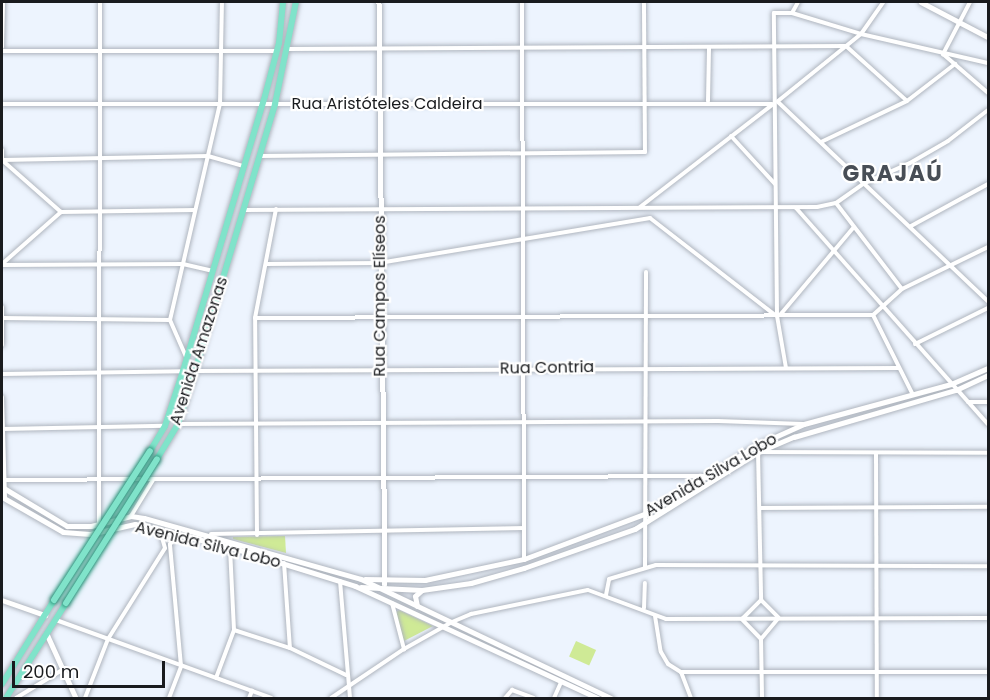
<!DOCTYPE html>
<meta charset="utf-8">
<style>
body{margin:0}
#map{position:relative;width:990px;height:700px;overflow:hidden;background:#edf4fe;font-family:Poppins,sans-serif}
div>[style]{position:absolute}
[style*='--x']{left:calc(var(--x)*1px);top:calc(var(--y)*1px);width:calc(var(--w)*1px);rotate:calc(var(--a)*1deg)}
.green>*{inset:0;background:#cfea96;transform-origin:0 0}
.roads{filter:drop-shadow(0 0 2px #afb5be) drop-shadow(0 0 2px #afb5be)}
.minor>*{height:4px;margin:-2px;padding:0 2px;transform-origin:2px;border-radius:2px;background:#fff}
.tertiary>*{height:4.5px;margin:-2.25px;padding:0 2.25px;transform-origin:2.25px;border-radius:2.25px;background:#fff}
.secondary>*{height:5px;margin:-2.5px;padding:0 2.5px;transform-origin:2.5px;border-radius:2.5px;background:#fff}
.primary>*{height:6px;margin:-3px;padding:0 3px;transform-origin:3px;border-radius:3px;background:#80e3ca}
.bridges{filter:drop-shadow(0 0 2px #259177) drop-shadow(0 0 2px #259177)}
.primary-bridge>*{height:6px;margin:-3px;padding:0 3px;transform-origin:3px;border-radius:3px;background:#80e3ca}
span{translate:-50% -50%;white-space:nowrap;text-align:center;line-height:1.15;-webkit-text-stroke:4.5px #fff;paint-order:stroke}
.street-label{font-size:16px;color:#191b1e}
.district-label{font-size:22px;color:#484e56;font-weight:700;letter-spacing:1.5px}
.frame{position:absolute;inset:0;border:3px solid #191b1e;pointer-events:none}
.scale{position:absolute;left:12px;top:661px;width:153px;height:27px;box-sizing:border-box;border:3px solid #191b1e;border-top:0;padding-left:8px;font-size:18px;line-height:21px;white-space:nowrap;color:#191b1e;-webkit-text-stroke:4px #fff;paint-order:stroke}
</style>
<div id="map">
<div class="green">
<div style="clip-path:polygon(285px 536px,286px 553px,233px 539px,233px 537px)"></div>
<div style="clip-path:polygon(399px 610px,433px 626px,404px 641px,395px 613px)"></div>
<div style="left:576px;top:641px;width:22px;height:17px;rotate:24deg"></div>
</div>
<div class="roads">
<div class="minor">
<div style="--x:522;--y:2;--w:557;--a:89.79"></div>
<div style="--x:970;--y:2;--w:59;--a:117.4"></div>
<div style="--x:943;--y:54;--w:60;--a:40.9"></div>
<div style="--x:792;--y:13;--w:72;--a:16.9"></div>
<div style="--x:861;--y:34;--w:130;--a:12.9"></div>
<div style="--x:2;--y:47;--w:45;--a:-88.7"></div>
<div style="--x:289;--y:49;--w:557;--a:-0.31"></div>
<div style="--x:846;--y:46;--w:82;--a:42"></div>
<div style="--x:2;--y:51;--w:274;--a:0"></div>
<div style="--x:708;--y:101;--w:54;--a:-88.9"></div>
<div style="--x:778;--y:101;--w:107;--a:-38.9"></div>
<div style="--x:861;--y:34;--w:39;--a:-55"></div>
<div style="--x:778;--y:102;--w:289;--a:43.5"></div>
<div style="--x:2;--y:104;--w:770;--a:0"></div>
<div style="--x:731;--y:136;--w:65;--a:47.5"></div>
<div style="--x:821;--y:142;--w:95;--a:-25.5"></div>
<div style="--x:907;--y:101;--w:61;--a:-37.6"></div>
<div style="--x:2;--y:150;--w:10;--a:90"></div>
<div style="--x:2;--y:160;--w:206;--a:-1.1"></div>
<div style="--x:208;--y:156;--w:37;--a:16"></div>
<div style="--x:260;--y:156;--w:385;--a:-0.6"></div>
<div style="--x:645;--y:152;--w:150;--a:-90.4"></div>
<div style="--x:2;--y:160;--w:79;--a:41.4"></div>
<div style="--x:61;--y:212;--w:134;--a:-0.9"></div>
<div style="--x:836;--y:203;--w:108;--a:52.5"></div>
<div style="--x:640;--y:207;--w:167;--a:-37.7"></div>
<div style="--x:796;--y:208;--w:289;--a:48.4"></div>
<div style="--x:244;--y:210;--w:573;--a:-0.3"></div>
<div style="--x:817;--y:207;--w:19;--a:-12"></div>
<div style="--x:836;--y:203;--w:35;--a:-35"></div>
<div style="--x:865;--y:183;--w:49;--a:-24"></div>
<div style="--x:910;--y:163;--w:44;--a:-30.1"></div>
<div style="--x:948;--y:141;--w:51;--a:-37.8"></div>
<div style="--x:911;--y:226;--w:88;--a:-28.6"></div>
<div style="--x:2;--y:264;--w:79;--a:-41.4"></div>
<div style="--x:266;--y:264;--w:113;--a:-0.5"></div>
<div style="--x:379;--y:263;--w:275;--a:-9.4"></div>
<div style="--x:650;--y:218;--w:158;--a:37.8"></div>
<div style="--x:2;--y:265;--w:181;--a:-0.3"></div>
<div style="--x:183;--y:264;--w:31;--a:13"></div>
<div style="--x:2;--y:307;--w:38;--a:90"></div>
<div style="--x:780;--y:315;--w:114;--a:-50"></div>
<div style="--x:873;--y:315;--w:89;--a:63.4"></div>
<div style="--x:2;--y:318;--w:168;--a:0.7"></div>
<div style="--x:255;--y:318;--w:618;--a:-0.28"></div>
<div style="--x:873;--y:315;--w:39;--a:-42"></div>
<div style="--x:902;--y:289;--w:96;--a:-26"></div>
<div style="--x:915;--y:344;--w:81;--a:-26.3"></div>
<div style="--x:187;--y:359;--w:43;--a:-113.6"></div>
<div style="--x:170;--y:320;--w:222;--a:-77"></div>
<div style="--x:220;--y:104;--w:102;--a:-88.9"></div>
<div style="--x:786;--y:368;--w:53;--a:-99.8"></div>
<div style="--x:777;--y:316;--w:303;--a:-90.6"></div>
<div style="--x:774;--y:13;--w:18;--a:0"></div>
<div style="--x:792;--y:13;--w:13;--a:-61"></div>
<div style="--x:195;--y:371;--w:704;--a:-0.24"></div>
<div style="--x:2;--y:374;--w:181;--a:-0.9"></div>
<div style="--x:2;--y:397;--w:101;--a:88.3"></div>
<div style="--x:968;--y:402;--w:20;--a:0"></div>
<div style="--x:178;--y:424;--w:540;--a:-0.32"></div>
<div style="--x:718;--y:421;--w:85;--a:2"></div>
<div style="--x:2;--y:429;--w:163;--a:-1.1"></div>
<div style="--x:758;--y:451;--w:149;--a:88.8"></div>
<div style="--x:758;--y:452;--w:230;--a:0.2"></div>
<div style="--x:876;--y:454;--w:244;--a:89.8"></div>
<div style="--x:2;--y:480;--w:702;--a:-0.33"></div>
<div style="--x:760;--y:508;--w:228;--a:-0.3"></div>
<div style="--x:131;--y:516;--w:42;--a:-58.6"></div>
<div style="--x:99;--y:524;--w:522;--a:-89.89"></div>
<div style="--x:211;--y:534;--w:312;--a:-1.1"></div>
<div style="--x:257;--y:535;--w:217;--a:-90.5"></div>
<div style="--x:255;--y:318;--w:111;--a:-79.1"></div>
<div style="--x:284;--y:563;--w:85;--a:86"></div>
<div style="--x:645;--y:567;--w:295;--a:-89.8"></div>
<div style="--x:340;--y:581;--w:117;--a:85.1"></div>
<div style="--x:606;--y:595;--w:16;--a:-79"></div>
<div style="--x:609;--y:579;--w:49;--a:-16.6"></div>
<div style="--x:656;--y:565;--w:332;--a:0.2"></div>
<div style="--x:761;--y:600;--w:25;--a:45"></div>
<div style="--x:392;--y:603;--w:48;--a:75.4"></div>
<div style="--x:644;--y:608;--w:25;--a:-88"></div>
<div style="--x:655;--y:616;--w:36;--a:81"></div>
<div style="--x:661;--y:652;--w:14;--a:60"></div>
<div style="--x:668;--y:664;--w:15;--a:32"></div>
<div style="--x:681;--y:672;--w:28;--a:69"></div>
<div style="--x:56;--y:620;--w:229;--a:19.9"></div>
<div style="--x:234;--y:630;--w:59;--a:17.8"></div>
<div style="--x:290;--y:648;--w:62;--a:25.7"></div>
<div style="--x:761;--y:639;--w:59;--a:89"></div>
<div style="--x:761;--y:639;--w:28;--a:-134"></div>
<div style="--x:742;--y:619;--w:27;--a:-45"></div>
<div style="--x:761;--y:639;--w:26;--a:-50"></div>
<div style="--x:681;--y:672;--w:307;--a:0"></div>
<div style="--x:216;--y:678;--w:51;--a:-69.4"></div>
<div style="--x:234;--y:630;--w:83;--a:-92.8"></div>
<div style="--x:16;--y:698;--w:54;--a:-31.3"></div>
<div style="--x:85;--y:698;--w:63;--a:-68.7"></div>
<div style="--x:108;--y:639;--w:107;--a:-57.9"></div>
<div style="--x:165;--y:548;--w:18;--a:-106"></div>
<div style="--x:169;--y:698;--w:34;--a:-69"></div>
<div style="--x:181;--y:666;--w:122;--a:-95.2"></div>
<div style="--x:170;--y:544;--w:13;--a:-45"></div>
<div style="--x:249;--y:698;--w:8;--a:-67"></div>
<div style="--x:331;--y:698;--w:88;--a:-33.9"></div>
<div style="--x:404;--y:649;--w:55;--a:-29.4"></div>
<div style="--x:452;--y:622;--w:21;--a:-23"></div>
<div style="--x:471;--y:614;--w:119;--a:-11.6"></div>
<div style="--x:588;--y:590;--w:83;--a:20.4"></div>
<div style="--x:666;--y:619;--w:322;--a:-0.2"></div>
<div style="--x:505;--y:698;--w:11;--a:-49"></div>
<div style="--x:512;--y:690;--w:23;--a:20"></div>
<div style="--x:554;--y:698;--w:17;--a:-66"></div>
</div>
<div class="tertiary">
<div style="--x:379;--y:2;--w:582;--a:89.41"></div>
<div style="--x:921;--y:2;--w:76;--a:27.6"></div>
<div style="--x:365;--y:579;--w:60;--a:1"></div>
<div style="--x:425;--y:580;--w:101;--a:-12"></div>
<div style="--x:524;--y:559;--w:131;--a:-20.5"></div>
<div style="--x:647;--y:513;--w:129;--a:-31.7"></div>
<div style="--x:757;--y:445;--w:51;--a:-24.1"></div>
<div style="--x:804;--y:424;--w:152;--a:-15.2"></div>
<div style="--x:951;--y:384;--w:40;--a:-23.4"></div>
<div style="--x:361;--y:587;--w:61;--a:2.8"></div>
<div style="--x:422;--y:590;--w:49;--a:-8.1"></div>
<div style="--x:471;--y:583;--w:55;--a:-15.8"></div>
<div style="--x:524;--y:568;--w:118;--a:-19.4"></div>
<div style="--x:635;--y:529;--w:145;--a:-32"></div>
<div style="--x:758;--y:452;--w:39;--a:-23"></div>
<div style="--x:794;--y:437;--w:169;--a:-16.2"></div>
<div style="--x:956;--y:390;--w:35;--a:-25"></div>
<div style="--x:2;--y:600;--w:46;--a:19.2"></div>
<div style="--x:47;--y:634;--w:70;--a:65.6"></div>
</div>
<div class="secondary">
<div style="--x:2;--y:487;--w:76;--a:31"></div>
<div style="--x:67;--y:526;--w:24;--a:0"></div>
<div style="--x:91;--y:526;--w:41;--a:-14"></div>
<div style="--x:131;--y:516;--w:13;--a:9"></div>
<div style="--x:144;--y:518;--w:225;--a:15.7"></div>
<div style="--x:361;--y:579;--w:277;--a:25.5"></div>
<div style="--x:2;--y:497;--w:70;--a:29.8"></div>
<div style="--x:63;--y:532;--w:27;--a:4"></div>
<div style="--x:90;--y:534;--w:46;--a:-12.5"></div>
<div style="--x:135;--y:524;--w:98;--a:13.6"></div>
<div style="--x:230;--y:547;--w:131;--a:17.3"></div>
<div style="--x:355;--y:586;--w:267;--a:24.8"></div>
<div style="--x:417;--y:606;--w:10;--a:-101"></div>
<div style="--x:415;--y:596;--w:9;--a:-41"></div>
</div>
<div class="primary">
<div style="--x:150;--y:451;--w:29;--a:-59"></div>
<div style="--x:165;--y:426;--w:58;--a:-71.9"></div>
<div style="--x:183;--y:371;--w:287;--a:-73.4"></div>
<div style="--x:265;--y:96;--w:55;--a:-75.2"></div>
<div style="--x:279;--y:43;--w:41;--a:-84.4"></div>
<div style="--x:157;--y:459;--w:41;--a:-59"></div>
<div style="--x:178;--y:424;--w:56;--a:-72.2"></div>
<div style="--x:195;--y:371;--w:279;--a:-73.3"></div>
<div style="--x:275;--y:104;--w:104;--a:-78.4"></div>
<div style="--x:2;--y:684;--w:99;--a:-58.2"></div>
<div style="--x:6;--y:698;--w:112;--a:-57.7"></div>
</div>
</div>
<div class="bridges">
<div class="primary-bridge">
<div style="--x:54;--y:600;--w:177;--a:-57.2"></div>
<div style="--x:66;--y:603;--w:170;--a:-57.7"></div>
</div>
</div>
<div class="street-label">
<span style="left:387px;top:104px">Rua Aristóteles Caldeira</span>
<span style="left:380px;top:296px;rotate:-90deg">Rua Campos Elíseos</span>
<span style="left:199px;top:351px;rotate:-72deg">Avenida Amazonas</span>
<span style="left:547px;top:368px;rotate:-1deg">Rua Contria</span>
<span style="left:711px;top:475px;rotate:-30deg">Avenida Silva Lobo</span>
<span style="left:208px;top:545px;rotate:14deg">Avenida Silva Lobo</span>
</div>
<div class="district-label">
<span style="left:893px;top:174px">GRAJAÚ</span>
</div>
<div class="frame"></div>
<div class="scale">200 m</div>
</div>
